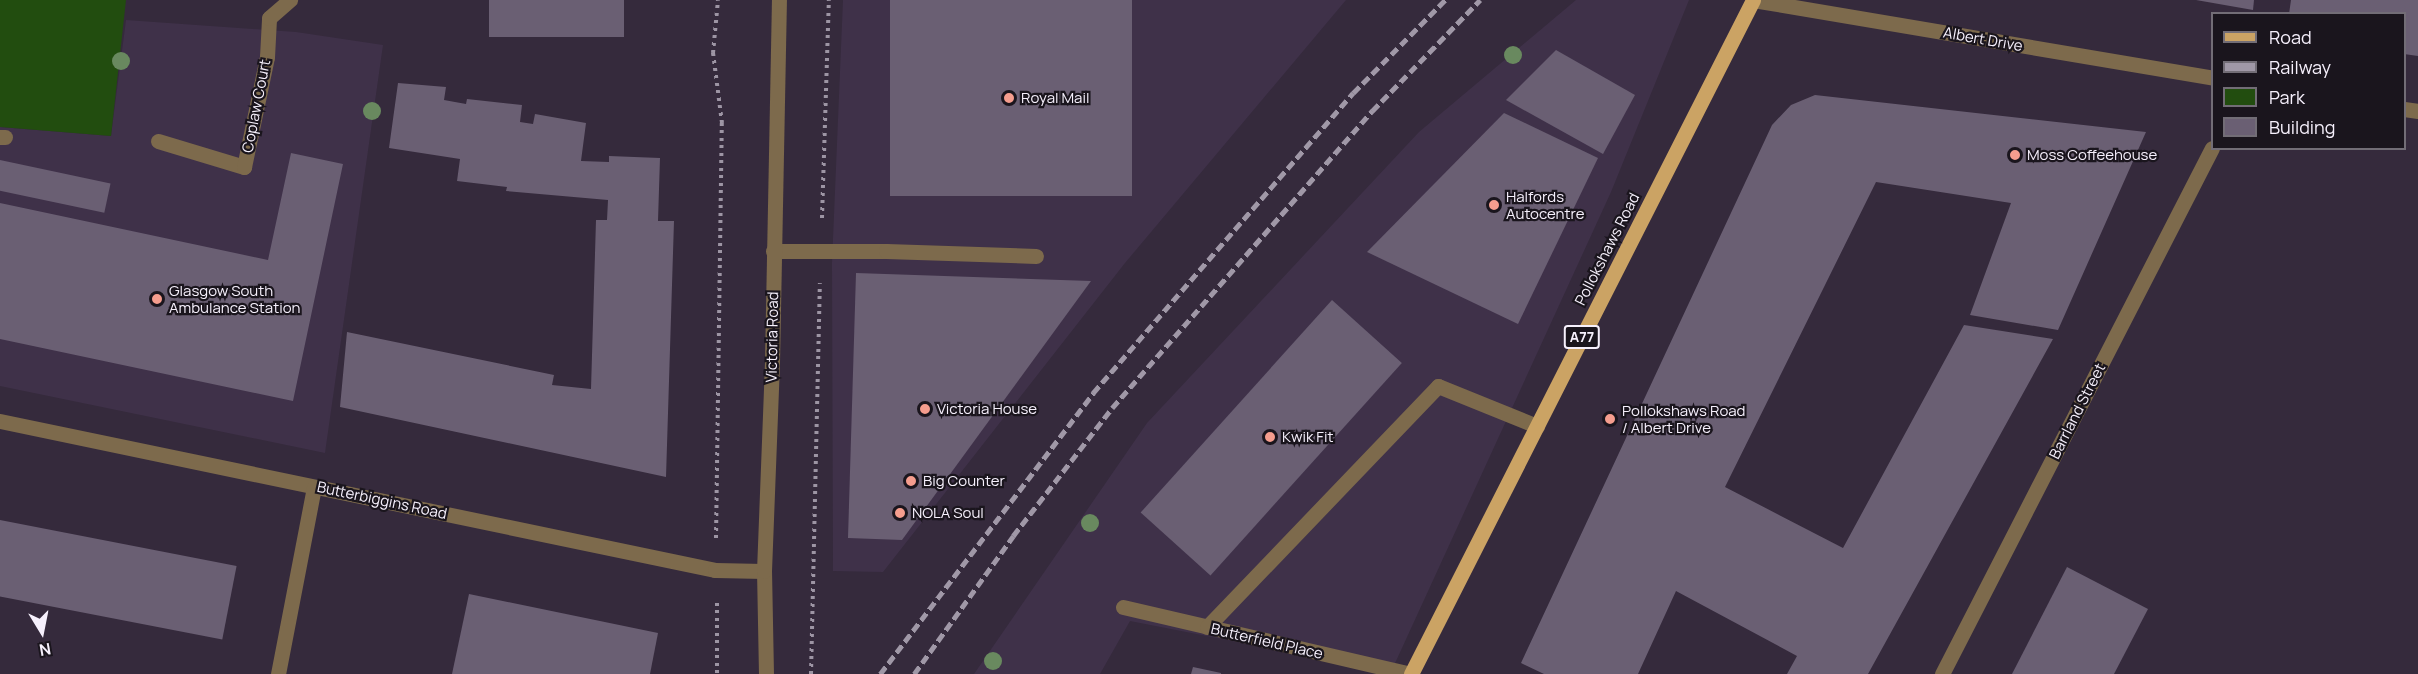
<!DOCTYPE html>
<style>
body{margin:0}
#map{position:relative;width:2418px;height:674px;overflow:hidden;background:#352a3c;font-family:Manrope,sans-serif}
div>[style]{position:absolute}
[style*='--x']{left:calc(var(--x)*1px);top:calc(var(--y)*1px);width:calc(var(--w)*1px);rotate:calc(var(--a)*1deg)}
.built>*{inset:0;background:#3f3149}
.green>*{inset:0;background:#224d0f}
.building>*{inset:0;background:#6a5f73;transform-origin:0 0}
.path>*{height:4px;margin-top:-2px;transform-origin:0;background:repeating-linear-gradient(90deg,#9d95a4 0 3px,transparent 0 7.5px)}
.minor>*{height:15px;margin:-7.5px;padding:0 7.5px;transform-origin:7.5px;border-radius:7.5px;background:#7d6a4c}
.major>*{height:15px;margin:-7.5px;padding:0 7.5px;transform-origin:7.5px;border-radius:7.5px;background:#cba364}
.rail>*{height:4.5px;margin-top:-2.25px;transform-origin:0;background:repeating-linear-gradient(90deg,#a098a7 0 9px,transparent 0 13.5px)}
.trees>*{width:18px;height:18px;margin:-9px;border-radius:50%;background:#69895f}
.dots>*{width:16px;height:16px;translate:-50% -50%;box-sizing:border-box;border:3px solid #1a151d;border-radius:50%}
span{translate:-50% -50%;white-space:nowrap;text-align:center;line-height:1.15;-webkit-text-stroke:4.5px #1a151d;paint-order:stroke}
.shield-label span{padding:2px 4px;background:#1a151d;border:2px solid;border-radius:4px;-webkit-text-stroke-width:0}
.shield-label{font-size:14px;color:#f6f0fc;font-weight:700}
.street-label{font-size:15px;color:#f6f0fc}
.poi-label{font-size:15px;color:#f6f0fc}
.left{translate:0 -50%;text-align:left}
.legend{position:absolute;left:2211px;top:12px;width:195px;height:138px;box-sizing:border-box;background:#1a151d;border:2px solid #726d76;margin:0;padding:8px 10px;list-style:none;font-size:18px;color:#f6f0fc}
.legend li{display:flex;align-items:center;gap:12px;height:30px}
.legend b{width:30px;border:2px solid #726d76}
.north{position:absolute;left:12px;top:602px;width:60px;height:60px;-webkit-text-stroke:4px #1a151d;paint-order:stroke;rotate:170deg;font-size:16px;font-weight:700;line-height:24px;text-align:center;color:#f6f0fc}
.north::after{content:'';display:block;margin:auto;width:21px;height:27px;background:#f6f0fc;clip-path:polygon(50% 0,100% 100%,50% 72%,0 100%)}
</style>
<div id="map">
<div class="built">
<div style="clip-path:polygon(843px 0,1346px 0,1125px 263px,883px 572px,833px 571px,832px 263px)"></div>
<div style="clip-path:polygon(1576px 0,1689px 0,1611px 192px,1391px 672px,1130px 621px,1100px 674px,974px 674px,1147px 423px,1419px 132px)"></div>
<div style="clip-path:polygon(126px 20px,296px 32px,383px 45px,325px 453px,0 386px,0 127px,111px 136px)"></div>
</div>
<div class="green">
<div style="clip-path:polygon(0 0,126px 0,111px 136px,0 127px)"></div>
</div>
<div class="building">
<div style="left:489px;top:0;width:135px;height:37px"></div>
<div style="left:890px;top:0;width:242px;height:196px"></div>
<div style="clip-path:polygon(2196px 0,2254px 0,2253px 10px)"></div>
<div style="clip-path:polygon(2291px 0,2418px 0,2418px 56px,2404px 54px,2404px 14px,2289px 14px)"></div>
<div style="clip-path:polygon(1556px 50px,1635px 95px,1603px 154px,1506px 100px)"></div>
<div style="clip-path:polygon(398px 83px,446px 87px,444px 100px,466px 104px,467px 99px,522px 105px,520px 122px,533px 124px,535px 114px,586px 123px,581px 161px,609px 162px,609px 156px,660px 158px,658px 221px,674px 221px,666px 477px,340px 407px,347px 332px,554px 375px,552px 385px,591px 389px,596px 220px,607px 220px,608px 200px,506px 191px,507px 187px,457px 181px,460px 159px,389px 148px)"></div>
<div style="clip-path:polygon(1815px 95px,2146px 132px,2058px 330px,1970px 315px,2011px 203px,1876px 182px,1725px 487px,1843px 548px,1964px 325px,2053px 339px,1868px 674px,1787px 674px,1797px 656px,1676px 591px,1638px 674px,1544px 674px,1521px 663px,1772px 125px,1791px 105px)"></div>
<div style="clip-path:polygon(1504px 113px,1598px 158px,1518px 324px,1367px 252px)"></div>
<div style="clip-path:polygon(291px 153px,343px 164px,293px 401px,0 339px,0 203px,268px 260px)"></div>
<div style="left:0;top:160px;width:113px;height:30px;rotate:12deg"></div>
<div style="clip-path:polygon(856px 273px,1091px 281px,902px 540px,848px 538px)"></div>
<div style="left:1332px;top:300px;width:94px;height:286px;rotate:42deg"></div>
<div style="left:0;top:520px;width:241px;height:75px;rotate:11deg"></div>
<div style="clip-path:polygon(2067px 567px,2148px 609px,2114px 674px,2012px 674px)"></div>
<div style="clip-path:polygon(469px 594px,658px 633px,650px 674px,452px 674px)"></div>
<div style="clip-path:polygon(1193px 667px,1221px 673px,1221px 674px,1191px 674px)"></div>
</div>
<div class="path">
<div style="--x:822;--y:218;--w:218;--a:-88.2"></div>
<div style="--x:716;--y:538;--w:415;--a:-89.2"></div>
<div style="--x:722;--y:123;--w:71;--a:-97.3"></div>
<div style="--x:713;--y:53;--w:53;--a:-84.6"></div>
<div style="--x:717;--y:603;--w:71;--a:90"></div>
<div style="--x:811;--y:674;--w:391;--a:-88.7"></div>
</div>
<div class="minor">
<div style="--x:1753;--y:0;--w:466;--a:9.6"></div>
<div style="--x:2404;--y:109;--w:14;--a:8"></div>
<div style="--x:0;--y:137;--w:5;--a:0"></div>
<div style="--x:158;--y:141;--w:90;--a:16.8"></div>
<div style="--x:244;--y:167;--w:112;--a:-78.2"></div>
<div style="--x:267;--y:57;--w:39;--a:-87"></div>
<div style="--x:269;--y:18;--w:28;--a:-41"></div>
<div style="--x:773;--y:251;--w:113;--a:0"></div>
<div style="--x:886;--y:251;--w:150;--a:1.9"></div>
<div style="--x:0;--y:421;--w:730;--a:11.77"></div>
<div style="--x:715;--y:570;--w:49;--a:1.2"></div>
<div style="--x:1123;--y:607;--w:296;--a:13.1"></div>
<div style="--x:1207;--y:627;--w:334;--a:-46.2"></div>
<div style="--x:1438;--y:386;--w:107;--a:22"></div>
<div style="--x:278;--y:674;--w:190;--a:-79.1"></div>
<div style="--x:766;--y:674;--w:103;--a:-91.1"></div>
<div style="--x:764;--y:571;--w:209;--a:-87.8"></div>
<div style="--x:772;--y:362;--w:362;--a:-88.9"></div>
<div style="--x:1942;--y:674;--w:591;--a:-62.83"></div>
</div>
<div class="major">
<div style="--x:1411;--y:674;--w:756;--a:-63.1"></div>
</div>
<div class="rail">
<div style="--x:880;--y:674;--w:353;--a:-52.8"></div>
<div style="--x:1093;--y:393;--w:397;--a:-49.1"></div>
<div style="--x:1353;--y:93;--w:131;--a:-45.3"></div>
<div style="--x:914;--y:674;--w:170;--a:-54.3"></div>
<div style="--x:1013;--y:536;--w:162;--a:-52.3"></div>
<div style="--x:1112;--y:408;--w:395;--a:-48.8"></div>
<div style="--x:1372;--y:111;--w:155;--a:-45.8"></div>
</div>
<div class="trees">
<div style="left:1513px;top:55px"></div>
<div style="left:121px;top:61px"></div>
<div style="left:372px;top:111px"></div>
<div style="left:1090px;top:523px"></div>
<div style="left:993px;top:661px"></div>
</div>
<div class="dots">
<div style="left:1009px;top:98px;background:#f59d8e"></div>
<div style="left:2015px;top:155px;background:#f59d8e"></div>
<div style="left:1494px;top:205px;background:#f59d8e"></div>
<div style="left:157px;top:299px;background:#f59d8e"></div>
<div style="left:925px;top:409px;background:#f59d8e"></div>
<div style="left:1610px;top:419px;background:#f59d8e"></div>
<div style="left:1270px;top:437px;background:#f59d8e"></div>
<div style="left:911px;top:481px;background:#f59d8e"></div>
<div style="left:900px;top:513px;background:#f59d8e"></div>
</div>
<div class="shield-label">
<span style="left:1582px;top:337px">A77</span>
</div>
<div class="street-label">
<span style="left:1983px;top:39px;rotate:10deg">Albert Drive</span>
<span style="left:256px;top:106px;rotate:-79deg">Coplaw Court</span>
<span style="left:1607px;top:249px;rotate:-63deg">Pollokshaws Road</span>
<span style="left:772px;top:337px;rotate:-89deg">Victoria Road</span>
<span style="left:2077px;top:411px;rotate:-63deg">Barrland Street</span>
<span style="left:382px;top:500px;rotate:12deg">Butterbiggins Road</span>
<span style="left:1267px;top:641px;rotate:13deg">Butterfield Place</span>
</div>
<div class="poi-label">
<span class="left" style="left:1021px;top:98px">Royal Mail</span>
<span class="left" style="left:2027px;top:155px">Moss Coffeehouse</span>
<span class="left" style="left:1506px;top:205px">Halfords<br>Autocentre</span>
<span class="left" style="left:169px;top:299px">Glasgow South<br>Ambulance Station</span>
<span class="left" style="left:937px;top:409px">Victoria House</span>
<span class="left" style="left:1622px;top:419px">Pollokshaws Road<br>/ Albert Drive</span>
<span class="left" style="left:1282px;top:437px">Kwik Fit</span>
<span class="left" style="left:923px;top:481px">Big Counter</span>
<span class="left" style="left:912px;top:513px">NOLA Soul</span>
</div>
<ul class="legend">
<li><b style="height:8px;background:#cba364"></b>Road</li>
<li><b style="height:8px;background:#a098a7"></b>Railway</li>
<li><b style="height:16px;background:#224d0f"></b>Park</li>
<li><b style="height:16px;background:#6a5f73"></b>Building</li>
</ul>
<div class="north">N</div>
</div>
